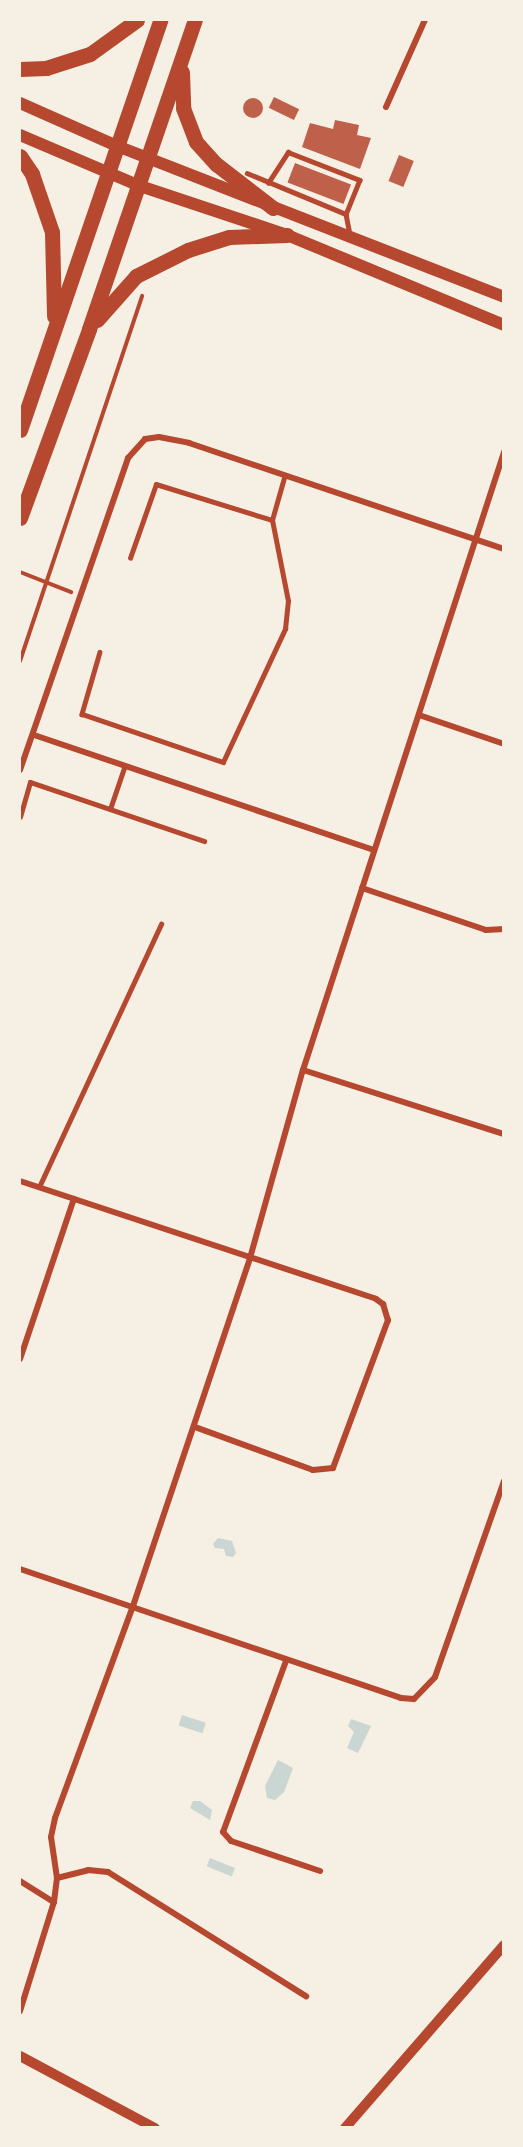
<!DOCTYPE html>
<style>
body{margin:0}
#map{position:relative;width:523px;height:2147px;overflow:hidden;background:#f6efe4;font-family:"Golos Text",sans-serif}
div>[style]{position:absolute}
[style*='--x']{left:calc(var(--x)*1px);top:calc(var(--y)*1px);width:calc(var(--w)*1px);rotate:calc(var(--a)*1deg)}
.water>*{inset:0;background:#c9d6d2;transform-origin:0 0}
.building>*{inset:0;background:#bf614a;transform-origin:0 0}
.round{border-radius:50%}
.path>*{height:4px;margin:-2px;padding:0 2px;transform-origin:2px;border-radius:2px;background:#b5482f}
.service>*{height:4.5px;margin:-2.25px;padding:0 2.25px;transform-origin:2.25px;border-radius:2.25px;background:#b5482f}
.minor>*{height:6px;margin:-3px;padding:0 3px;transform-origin:3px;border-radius:3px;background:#b5482f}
.tertiary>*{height:10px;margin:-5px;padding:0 5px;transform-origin:5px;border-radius:5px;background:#b5482f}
.secondary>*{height:12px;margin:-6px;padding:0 6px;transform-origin:6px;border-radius:6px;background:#b5482f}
.trunk>*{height:15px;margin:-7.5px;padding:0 7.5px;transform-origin:7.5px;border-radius:7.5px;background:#b5482f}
span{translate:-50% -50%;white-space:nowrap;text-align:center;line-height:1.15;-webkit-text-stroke:4.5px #f6efe4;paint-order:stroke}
.frame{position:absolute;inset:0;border:21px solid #f6efe4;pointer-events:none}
</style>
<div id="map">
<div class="water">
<div style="clip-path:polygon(218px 1538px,232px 1541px,236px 1553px,233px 1557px,226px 1556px,224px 1549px,215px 1548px,213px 1544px)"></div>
<div style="left:182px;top:1715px;width:25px;height:11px;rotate:18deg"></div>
<div style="clip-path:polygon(351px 1719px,371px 1726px,358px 1753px,347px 1748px,354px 1732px,348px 1726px)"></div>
<div style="clip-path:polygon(278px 1760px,293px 1768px,284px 1792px,275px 1800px,267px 1798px,265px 1786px)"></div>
<div style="clip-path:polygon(193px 1801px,200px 1801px,212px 1810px,210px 1820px,190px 1808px)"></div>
<div style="left:210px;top:1858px;width:27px;height:9px;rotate:22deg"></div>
</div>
<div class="building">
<div style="left:274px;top:97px;width:28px;height:12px;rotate:26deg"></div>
<div class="round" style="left:243px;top:98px;width:20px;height:20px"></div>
<div style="clip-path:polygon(335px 120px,359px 125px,357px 135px,371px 138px,360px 169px,302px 147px,310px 123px,333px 129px)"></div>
<div style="left:399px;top:155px;width:16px;height:28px;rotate:22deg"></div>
<div style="left:295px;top:163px;width:60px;height:21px;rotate:21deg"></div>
</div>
<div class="path">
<div style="--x:20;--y:572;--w:55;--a:21.4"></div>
<div style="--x:20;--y:661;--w:385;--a:-71.5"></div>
</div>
<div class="service">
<div style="--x:247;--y:173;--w:107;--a:22.5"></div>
<div style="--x:346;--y:214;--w:20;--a:79"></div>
<div style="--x:268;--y:183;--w:37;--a:-57"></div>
<div style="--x:288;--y:152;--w:77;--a:21.3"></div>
<div style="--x:360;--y:180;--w:37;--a:112"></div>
<div style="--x:130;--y:558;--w:78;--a:-70.6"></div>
<div style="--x:156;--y:484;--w:121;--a:17.2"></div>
<div style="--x:100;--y:652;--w:65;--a:106.2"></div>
<div style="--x:82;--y:714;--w:149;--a:18.8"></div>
<div style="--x:223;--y:762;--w:147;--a:-65"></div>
<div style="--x:285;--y:629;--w:28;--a:-84"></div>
<div style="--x:288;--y:601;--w:83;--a:-101.2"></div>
<div style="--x:272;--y:520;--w:44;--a:-74.1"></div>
<div style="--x:110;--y:809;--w:43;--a:-71.1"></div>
<div style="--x:20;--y:817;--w:36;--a:-74"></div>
<div style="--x:30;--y:782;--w:184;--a:18.7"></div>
<div style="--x:39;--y:1187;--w:290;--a:-65.1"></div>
</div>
<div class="minor">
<div style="--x:386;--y:107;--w:95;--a:-65.9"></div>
<div style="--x:419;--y:715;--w:90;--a:18.8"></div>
<div style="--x:34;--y:735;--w:358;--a:18.7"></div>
<div style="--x:20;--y:770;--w:330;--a:-70.9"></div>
<div style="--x:128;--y:458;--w:25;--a:-48"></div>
<div style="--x:145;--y:439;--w:14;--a:-8"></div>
<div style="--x:159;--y:437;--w:31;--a:11"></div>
<div style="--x:189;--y:443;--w:332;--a:18.6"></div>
<div style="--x:362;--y:888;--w:131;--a:18.7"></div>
<div style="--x:486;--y:930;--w:18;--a:-3"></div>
<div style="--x:303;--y:1070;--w:211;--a:17.7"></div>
<div style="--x:20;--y:1181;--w:375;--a:18.3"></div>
<div style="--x:376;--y:1299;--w:9;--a:36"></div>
<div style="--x:383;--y:1304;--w:17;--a:73"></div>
<div style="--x:388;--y:1320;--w:158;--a:110.4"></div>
<div style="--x:333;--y:1468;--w:20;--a:174"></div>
<div style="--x:313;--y:1470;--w:126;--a:-160"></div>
<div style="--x:20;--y:1359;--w:169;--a:-71.4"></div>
<div style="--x:20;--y:1569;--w:402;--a:18.7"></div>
<div style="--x:401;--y:1698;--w:13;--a:4"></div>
<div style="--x:414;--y:1699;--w:30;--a:-46"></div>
<div style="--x:435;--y:1677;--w:208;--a:-70.6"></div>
<div style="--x:286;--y:1661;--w:182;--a:110.2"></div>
<div style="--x:223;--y:1832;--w:12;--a:48"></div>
<div style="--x:231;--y:1841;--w:94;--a:18.6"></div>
<div style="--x:57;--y:1878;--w:32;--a:-14"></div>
<div style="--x:88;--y:1870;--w:20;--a:6"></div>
<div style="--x:108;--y:1872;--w:234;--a:32.1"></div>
<div style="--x:20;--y:1881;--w:40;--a:32"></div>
<div style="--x:20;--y:2011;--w:114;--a:-72.7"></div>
<div style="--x:54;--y:1902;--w:24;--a:-83"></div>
<div style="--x:57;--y:1878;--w:41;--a:-98.3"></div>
<div style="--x:51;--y:1837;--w:19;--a:-78"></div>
<div style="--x:55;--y:1818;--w:226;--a:-69.8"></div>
<div style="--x:133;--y:1606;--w:367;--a:-71.4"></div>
<div style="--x:250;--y:1258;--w:195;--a:-74.3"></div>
<div style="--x:303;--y:1070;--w:650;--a:-71.98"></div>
</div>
<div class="tertiary">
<div style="--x:20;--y:2056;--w:153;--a:28.1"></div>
<div style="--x:345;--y:2128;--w:242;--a:-49"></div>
</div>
<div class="secondary">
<div style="--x:20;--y:103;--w:106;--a:23.9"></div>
<div style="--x:117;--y:146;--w:415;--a:21.3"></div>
<div style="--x:20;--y:135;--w:127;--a:23.1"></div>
<div style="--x:137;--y:185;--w:158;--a:18.4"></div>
<div style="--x:287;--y:235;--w:235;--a:22.5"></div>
</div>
<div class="trunk">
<div style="--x:20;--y:69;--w:26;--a:-2"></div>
<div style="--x:46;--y:68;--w:46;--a:-17.7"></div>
<div style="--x:90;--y:54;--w:58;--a:-35.9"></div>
<div style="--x:182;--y:72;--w:36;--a:88"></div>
<div style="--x:183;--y:108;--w:36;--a:69"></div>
<div style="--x:196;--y:142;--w:30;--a:48"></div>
<div style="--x:216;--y:164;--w:72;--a:37.7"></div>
<div style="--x:20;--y:156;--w:22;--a:56"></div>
<div style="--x:32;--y:174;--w:61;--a:71"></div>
<div style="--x:52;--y:232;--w:84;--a:88.6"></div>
<div style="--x:97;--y:320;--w:59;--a:-48.4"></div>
<div style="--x:136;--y:276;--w:58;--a:-26.6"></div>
<div style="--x:188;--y:250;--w:43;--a:-17.6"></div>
<div style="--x:229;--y:237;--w:58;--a:-2"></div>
<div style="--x:20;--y:430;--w:433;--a:-71.1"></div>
<div style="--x:20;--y:518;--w:201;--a:-69.9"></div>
<div style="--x:89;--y:329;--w:327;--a:-71.1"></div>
</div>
<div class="frame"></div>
</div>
